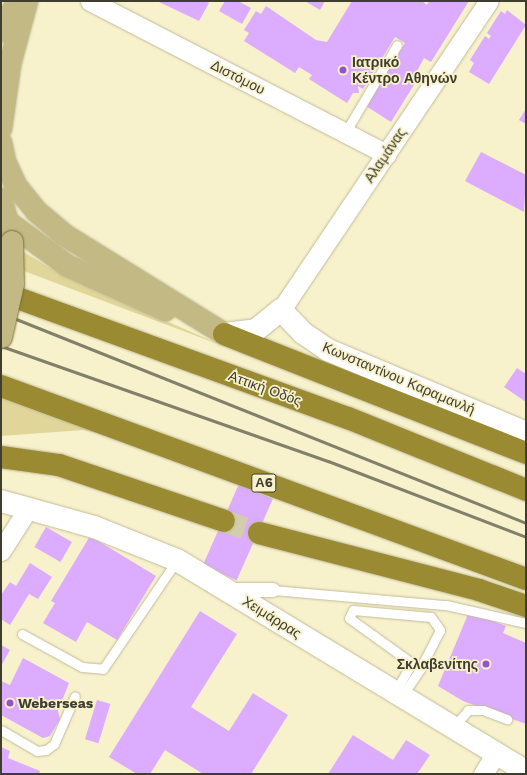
<!DOCTYPE html>
<meta charset="utf-8">
<style>
body{margin:0}
#map{position:relative;width:527px;height:775px;overflow:hidden;background:#f7f1cc;font-family:"Work Sans",sans-serif}
div>[style]{position:absolute}
[style*='--x']{left:calc(var(--x)*1px);top:calc(var(--y)*1px);width:calc(var(--w)*1px);rotate:calc(var(--a)*1deg)}
.green>*{inset:0;background:#e0d699}
.building>*{inset:0;background:#dbacff;transform-origin:0 0}
.motorway-tunnel>*{height:22px;margin-top:-11px;transform-origin:0;background:repeating-linear-gradient(90deg,#d2cdac 0 22px,transparent 0 33px)}
.roads{filter:drop-shadow(0 0 1px #c1bb98) drop-shadow(0 0 1px #c1bb98)}
.service>*{height:9px;margin:-4.5px;padding:0 4.5px;transform-origin:4.5px;border-radius:4.5px;background:#fff}
.pedestrian>*{height:14px;margin:-7px;padding:0 7px;transform-origin:7px;border-radius:7px;background:#fff}
.minor>*{height:19px;margin:-9.5px;padding:0 9.5px;transform-origin:9.5px;border-radius:9.5px;background:#fff}
.tertiary>*{height:22px;margin:-11px;padding:0 11px;transform-origin:11px;border-radius:11px;background:#fff}
.primary>*{height:22px;margin:-11px;padding:0 11px;transform-origin:11px;border-radius:11px;background:#c2b985}
.motorway>*{height:22px;margin:-11px;padding:0 11px;transform-origin:11px;border-radius:11px;background:#9a8b33}
.rail>*{height:3px;margin:-1.5px;padding:0 1.5px;transform-origin:1.5px;border-radius:1.5px;background:#838069}
.bridges{filter:drop-shadow(0 0 1px #7a7031) drop-shadow(0 0 1px #7a7031)}
.primary-bridge>*{height:22px;margin:-11px;padding:0 11px;transform-origin:11px;border-radius:11px;background:#c2b985}
.dots>*{width:11px;height:11px;translate:-50% -50%;box-sizing:border-box;border:2px solid #f7f1cc;border-radius:50%}
span{translate:-50% -50%;white-space:nowrap;text-align:center;line-height:1.15;-webkit-text-stroke:3.5px #f7f1cc;paint-order:stroke}
.shield-label span{padding:1px 3px;background:#f7f1cc;border:1px solid;border-radius:3px;-webkit-text-stroke-width:0}
.shield-label{font-size:13px;color:#3f3d2e;font-weight:700}
.poi-label{font-size:14px;color:#3f3d2e;font-weight:700}
.left{translate:0 -50%;text-align:left}
.right{translate:-100% -50%;text-align:right}
.street-label{font-size:14px;color:#3f3d2e}
.frame{position:absolute;inset:0;border:2px solid #3f3d2e;pointer-events:none}
</style>
<div id="map">
<div class="green">
<div style="clip-path:polygon(14px 246px,60px 274px,223px 346px,16px 268px)"></div>
<div style="clip-path:polygon(1px 394px,526px 590px,102px 434px,83px 430px,1px 436px)"></div>
</div>
<div class="building">
<div style="clip-path:polygon(157px 1px,205px 1px,209px 3px,199px 21px)"></div>
<div style="clip-path:polygon(225px 1px,238px 1px,251px 8px,242px 24px,219px 11px)"></div>
<div style="clip-path:polygon(305px 1px,325px 1px,320px 10px)"></div>
<div style="clip-path:polygon(352px 1px,422px 1px,427px 5px,429px 1px,469px 1px,431px 62px,424px 58px,416px 73px,420px 75px,391px 122px,366px 106px,405px 43px,395px 37px,363px 89px,358px 86px,359px 93px,353px 93px,347px 103px,309px 79px,312px 75px,299px 67px,295px 73px,244px 41px,249px 33px,244px 30px,256px 11px,261px 14px,266px 6px,316px 40px,327px 42px)"></div>
<div style="clip-path:polygon(507px 10px,526px 25px,489px 84px,469px 72px,474px 63px,470px 60px,485px 36px,489px 39px,491px 36px,487px 33px,501px 11px,505px 14px)"></div>
<div style="clip-path:polygon(526px 109px,526px 124px,519px 120px)"></div>
<div style="clip-path:polygon(481px 152px,526px 175px,524px 212px,465px 181px)"></div>
<div style="clip-path:polygon(517px 368px,526px 374px,526px 402px,504px 387px)"></div>
<div style="left:239px;top:484px;width:37px;height:89px;rotate:24deg"></div>
<div style="left:46px;top:527px;width:30px;height:23px;rotate:30deg"></div>
<div style="clip-path:polygon(90px 536px,156px 576px,117px 640px,87px 622px,76px 642px,43px 623px,55px 603px,51px 601px)"></div>
<div style="clip-path:polygon(30px 563px,52px 577px,38px 599px,29px 594px,10px 625px,1px 619px,1px 595px,10px 582px,16px 586px)"></div>
<div style="clip-path:polygon(200px 611px,237px 634px,191px 707px,229px 731px,253px 693px,288px 715px,251px 774px,203px 774px,165px 750px,150px 774px,137px 774px,109px 757px)"></div>
<div style="clip-path:polygon(469px 612px,506px 626px,503px 633px,526px 643px,526px 724px,463px 701px,438px 686px)"></div>
<div style="clip-path:polygon(1px 645px,10px 650px,1px 666px)"></div>
<div style="clip-path:polygon(23px 658px,69px 683px,58px 711px,60px 719px,50px 736px,43px 738px,1px 715px,1px 681px,10px 685px)"></div>
<div style="left:97px;top:700px;width:14px;height:41px;rotate:17deg"></div>
<div style="clip-path:polygon(353px 735px,393px 760px,406px 740px,430px 755px,417px 774px,328px 774px)"></div>
<div style="clip-path:polygon(1px 747px,10px 751px,8px 758px,40px 771px,39px 774px,1px 774px)"></div>
</div>
<div class="motorway-tunnel">
<div style="--x:224;--y:521;--w:37;--a:19"></div>
</div>
<div class="roads">
<div class="service">
<div style="--x:345;--y:133;--w:102;--a:-59.4"></div>
<div style="--x:273;--y:590;--w:174;--a:5"></div>
<div style="--x:446;--y:605;--w:82;--a:12.7"></div>
<div style="--x:353;--y:610;--w:78;--a:5.1"></div>
<div style="--x:431;--y:617;--w:16;--a:55"></div>
<div style="--x:440;--y:630;--w:44;--a:117.1"></div>
<div style="--x:420;--y:669;--w:87;--a:-144.3"></div>
<div style="--x:349;--y:618;--w:9;--a:-63"></div>
<div style="--x:22;--y:634;--w:68;--a:28.8"></div>
<div style="--x:82;--y:667;--w:21;--a:5"></div>
<div style="--x:103;--y:669;--w:132;--a:-55.8"></div>
<div style="--x:395;--y:692;--w:32;--a:-60"></div>
<div style="--x:402;--y:696;--w:32;--a:-56"></div>
<div style="--x:453;--y:728;--w:23;--a:-50"></div>
<div style="--x:468;--y:710;--w:15;--a:0"></div>
<div style="--x:483;--y:710;--w:26;--a:21"></div>
<div style="--x:1;--y:730;--w:42;--a:30.3"></div>
<div style="--x:37;--y:751;--w:9;--a:-6"></div>
<div style="--x:46;--y:750;--w:10;--a:-37"></div>
<div style="--x:54;--y:744;--w:52;--a:-66.4"></div>
</div>
<div class="pedestrian">
<div style="--x:230;--y:590;--w:43;--a:0"></div>
</div>
<div class="minor">
<div style="--x:90;--y:1;--w:334;--a:27.3"></div>
<div style="--x:281;--y:310;--w:372;--a:-56.1"></div>
<div style="--x:1;--y:551;--w:52;--a:-57.5"></div>
<div style="--x:483;--y:774;--w:25;--a:-58"></div>
</div>
<div class="tertiary">
<div style="--x:224;--y:334;--w:32;--a:-7"></div>
<div style="--x:256;--y:330;--w:32;--a:-39"></div>
<div style="--x:281;--y:310;--w:32;--a:46"></div>
<div style="--x:303;--y:333;--w:30;--a:34"></div>
<div style="--x:328;--y:350;--w:215;--a:22.7"></div>
<div style="--x:1;--y:501;--w:97;--a:15.6"></div>
<div style="--x:94;--y:527;--w:89;--a:21.7"></div>
<div style="--x:177;--y:560;--w:408;--a:31.2"></div>
</div>
<div class="primary">
<div style="--x:1;--y:31;--w:34;--a:-60"></div>
<div style="--x:1;--y:128;--w:65;--a:-82"></div>
<div style="--x:10;--y:64;--w:65;--a:-74.9"></div>
<div style="--x:1;--y:143;--w:19;--a:78"></div>
<div style="--x:5;--y:162;--w:26;--a:65"></div>
<div style="--x:16;--y:186;--w:32;--a:51"></div>
<div style="--x:36;--y:211;--w:35;--a:40"></div>
<div style="--x:63;--y:234;--w:190;--a:31.8"></div>
<div style="--x:1;--y:199;--w:37;--a:74"></div>
<div style="--x:8;--y:222;--w:74;--a:36.3"></div>
<div style="--x:68;--y:266;--w:107;--a:24.2"></div>
</div>
<div class="motorway">
<div style="--x:1;--y:292;--w:369;--a:20"></div>
<div style="--x:348;--y:418;--w:192;--a:22"></div>
<div style="--x:224;--y:334;--w:325;--a:21.5"></div>
<div style="--x:1;--y:386;--w:559;--a:20.18"></div>
<div style="--x:1;--y:457;--w:59;--a:7.9"></div>
<div style="--x:59;--y:465;--w:174;--a:18.7"></div>
<div style="--x:259;--y:533;--w:227;--a:14.5"></div>
<div style="--x:479;--y:590;--w:50;--a:18.8"></div>
</div>
</div>
<div class="rail">
<div style="--x:1;--y:313;--w:565;--a:21.8"></div>
<div style="--x:1;--y:346;--w:347;--a:19.4"></div>
<div style="--x:328;--y:461;--w:212;--a:21"></div>
</div>
<div class="bridges">
<div class="primary-bridge">
<div style="--x:1;--y:337;--w:54;--a:-77.2"></div>
<div style="--x:13;--y:284;--w:42;--a:-91.4"></div>
</div>
</div>
<div class="dots">
<div style="left:343px;top:70px;background:#9953c7"></div>
<div style="left:486px;top:664px;background:#9953c7"></div>
<div style="left:10px;top:703px;background:#9953c7"></div>
</div>
<div class="shield-label">
<span style="left:264px;top:483px">Α6</span>
</div>
<div class="poi-label">
<span class="left" style="left:352px;top:70px">Ιατρικό<br>Κέντρο Αθηνών</span>
<span class="right" style="left:478px;top:664px">Σκλαβενίτης</span>
<span class="left" style="left:18px;top:703px">Weberseas</span>
</div>
<div class="street-label">
<span style="left:238px;top:77px;rotate:27deg">Διστόμου</span>
<span style="left:385px;top:155px;rotate:-56deg">Αλαμάνας</span>
<span style="left:399px;top:378px;rotate:23deg">Κωνσταντίνου Καραμανλή</span>
<span style="left:265px;top:388px;rotate:20deg">Αττική Οδός</span>
<span style="left:272px;top:617px;rotate:32deg">Χειμάρρας</span>
</div>
<div class="frame"></div>
</div>
